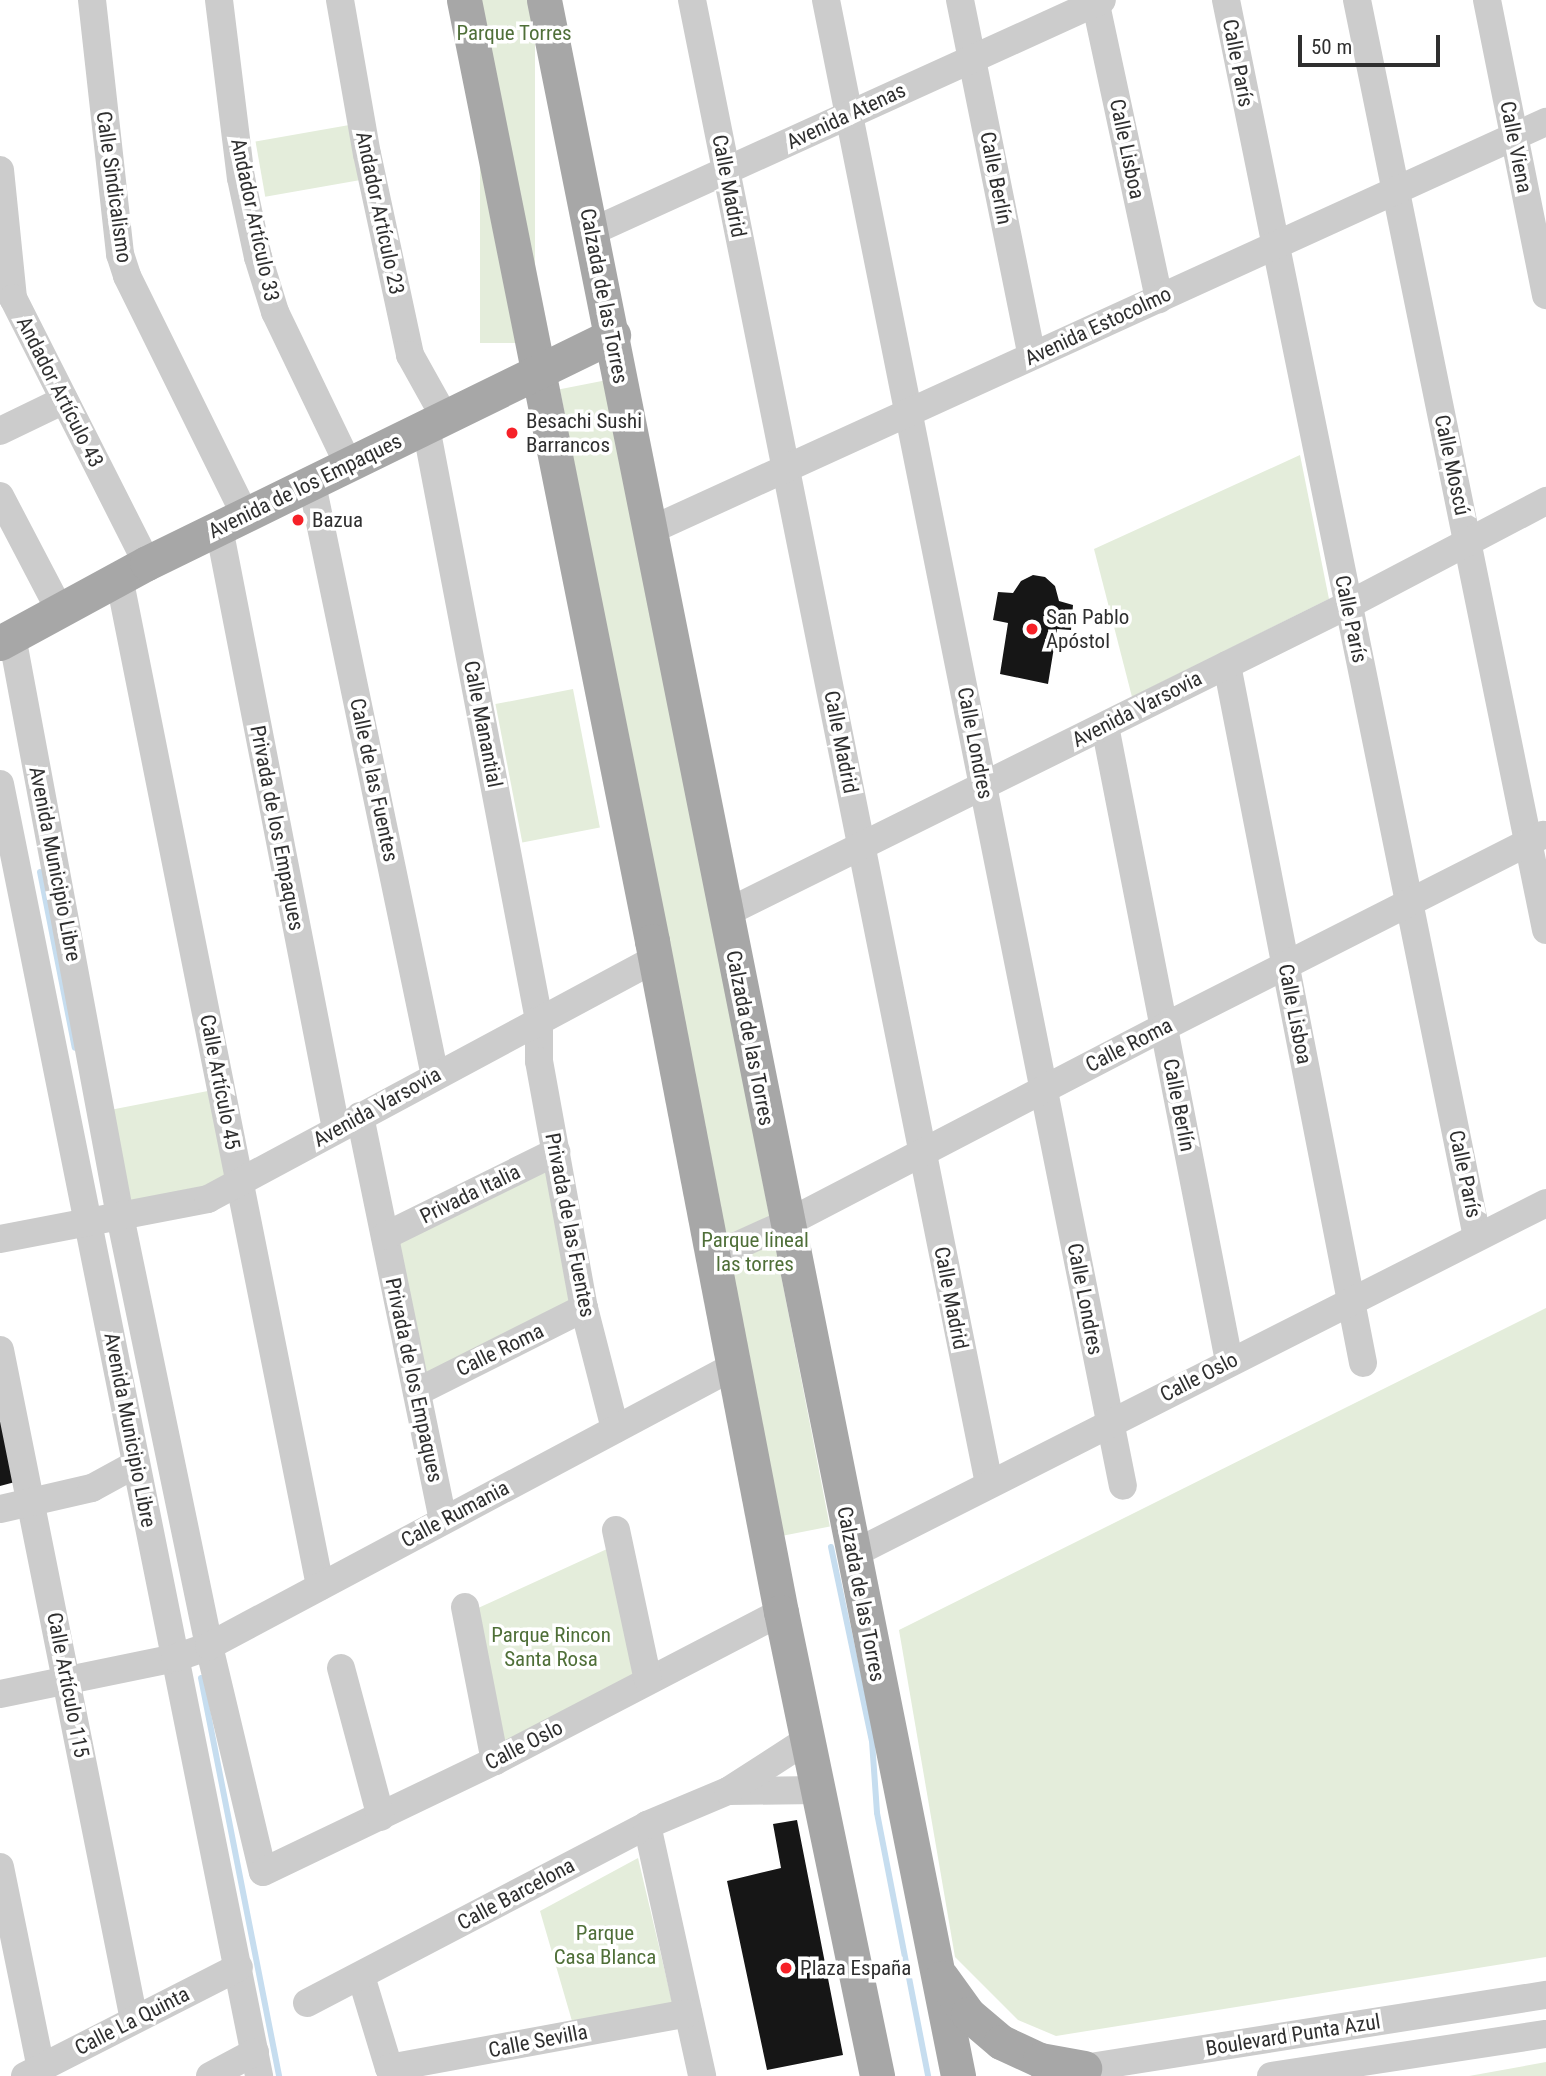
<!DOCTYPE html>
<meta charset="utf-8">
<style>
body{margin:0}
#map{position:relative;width:1546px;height:2076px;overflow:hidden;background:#fff;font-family:"Roboto Condensed",sans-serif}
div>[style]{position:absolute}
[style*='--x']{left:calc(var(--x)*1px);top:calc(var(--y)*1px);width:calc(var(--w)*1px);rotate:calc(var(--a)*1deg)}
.green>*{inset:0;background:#e4eddb;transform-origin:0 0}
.stream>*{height:6px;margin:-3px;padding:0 3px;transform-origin:3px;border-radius:3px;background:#c6ddef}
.building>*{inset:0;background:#161616}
.minor>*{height:28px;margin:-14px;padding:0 14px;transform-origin:14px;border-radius:14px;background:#ccc}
.major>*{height:35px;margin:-17.5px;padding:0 17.5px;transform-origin:17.5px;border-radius:17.5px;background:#a7a7a7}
.dots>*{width:19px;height:19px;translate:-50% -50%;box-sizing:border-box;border:4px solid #fff;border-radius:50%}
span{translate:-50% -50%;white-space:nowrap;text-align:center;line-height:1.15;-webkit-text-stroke:7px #fff;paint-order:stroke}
.park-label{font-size:21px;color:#4f6f38}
.street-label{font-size:21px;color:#2f2f2f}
.poi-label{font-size:21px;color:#2f2f2f}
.left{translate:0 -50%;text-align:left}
.scale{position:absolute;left:1298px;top:35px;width:142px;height:32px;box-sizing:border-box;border:4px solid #2f2f2f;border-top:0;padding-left:9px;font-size:21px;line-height:24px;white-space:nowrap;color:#2f2f2f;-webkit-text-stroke:5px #fff;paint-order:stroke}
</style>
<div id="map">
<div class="green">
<div style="left:480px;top:0;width:55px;height:343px"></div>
<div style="left:355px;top:124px;width:56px;height:101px;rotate:80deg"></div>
<div style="left:607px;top:380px;width:1168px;height:48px;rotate:79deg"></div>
<div style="clip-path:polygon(1300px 455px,1329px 599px,1132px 697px,1094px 549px)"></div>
<div style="left:573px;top:689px;width:141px;height:79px;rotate:79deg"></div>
<div style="left:213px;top:1090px;width:93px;height:109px;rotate:79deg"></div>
<div style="clip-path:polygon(551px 1165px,575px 1304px,416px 1379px,390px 1242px)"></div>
<div style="clip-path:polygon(1546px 1308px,1546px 1957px,1056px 2036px,1018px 2020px,955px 1957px,899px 1630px)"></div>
<div style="clip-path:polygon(607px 1549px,637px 1677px,502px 1747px,476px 1609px)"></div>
<div style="clip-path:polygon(638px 1858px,675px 2014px,574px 2028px,540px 1911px)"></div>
<div style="clip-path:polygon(1546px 2062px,1546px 2076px,1469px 2076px)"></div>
</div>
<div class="stream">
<div style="--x:40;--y:872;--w:179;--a:78.8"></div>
<div style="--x:831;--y:1547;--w:198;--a:78.1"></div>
<div style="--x:872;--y:1741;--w:72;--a:86"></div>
<div style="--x:877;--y:1813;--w:268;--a:79"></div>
<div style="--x:201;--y:1678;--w:406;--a:78.9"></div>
</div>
<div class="building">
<div style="clip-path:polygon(1033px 575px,1045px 577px,1055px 586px,1059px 601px,1073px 605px,1071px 630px,1057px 629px,1048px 684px,1000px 674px,1008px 623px,993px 620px,998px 592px,1013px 593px,1021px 581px)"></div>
<div style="clip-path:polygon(0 1417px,15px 1482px,0 1486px)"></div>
<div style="clip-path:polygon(797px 1820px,843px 2055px,767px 2070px,727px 1881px,781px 1868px,773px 1824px)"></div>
</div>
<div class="minor">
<div style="--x:92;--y:0;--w:256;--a:83.7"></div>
<div style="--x:120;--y:254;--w:23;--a:72"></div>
<div style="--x:127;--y:276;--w:267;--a:63.7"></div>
<div style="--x:219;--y:0;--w:179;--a:83"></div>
<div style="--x:241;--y:178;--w:81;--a:77.9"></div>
<div style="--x:258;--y:257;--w:58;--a:72.8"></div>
<div style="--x:275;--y:312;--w:171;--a:64.3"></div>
<div style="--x:340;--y:0;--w:156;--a:80.1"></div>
<div style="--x:367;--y:154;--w:206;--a:77.9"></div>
<div style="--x:410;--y:355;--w:72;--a:60.9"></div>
<div style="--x:692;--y:0;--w:1513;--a:78.68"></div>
<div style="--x:826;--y:0;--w:1515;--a:78.7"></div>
<div style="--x:960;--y:0;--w:363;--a:78.6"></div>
<div style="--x:1095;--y:0;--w:306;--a:77.9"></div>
<div style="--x:1226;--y:0;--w:1262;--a:78.53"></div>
<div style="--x:1357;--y:0;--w:949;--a:78.51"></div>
<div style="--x:1487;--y:0;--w:301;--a:78.7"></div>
<div style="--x:0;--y:170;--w:129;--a:84.2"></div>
<div style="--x:13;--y:298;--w:297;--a:63.2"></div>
<div style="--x:591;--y:232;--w:561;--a:-24.42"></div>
<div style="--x:426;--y:427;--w:604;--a:79.21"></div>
<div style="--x:539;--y:1020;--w:41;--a:90"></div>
<div style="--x:539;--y:1061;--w:251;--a:79.7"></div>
<div style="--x:584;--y:1308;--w:125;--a:75.6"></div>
<div style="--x:0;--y:431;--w:71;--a:-25.8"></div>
<div style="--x:312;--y:484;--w:605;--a:78.26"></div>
<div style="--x:0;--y:496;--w:127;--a:62.4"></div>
<div style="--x:219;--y:528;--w:612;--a:78.98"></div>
<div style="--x:651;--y:530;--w:984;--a:-24.51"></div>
<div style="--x:119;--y:577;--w:1029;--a:78.73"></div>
<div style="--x:12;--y:636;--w:590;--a:79.45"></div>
<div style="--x:120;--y:1216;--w:439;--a:78.3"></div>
<div style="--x:209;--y:1646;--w:232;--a:76.6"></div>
<div style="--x:263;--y:1872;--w:257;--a:-25.6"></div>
<div style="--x:495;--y:1761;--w:322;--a:-27.5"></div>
<div style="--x:1227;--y:665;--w:711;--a:78.97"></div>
<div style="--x:1105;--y:726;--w:647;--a:78.95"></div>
<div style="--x:0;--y:784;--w:1318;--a:78.66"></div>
<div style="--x:726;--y:913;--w:694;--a:-26.34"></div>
<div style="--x:1348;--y:605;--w:224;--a:-27.7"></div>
<div style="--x:360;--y:1116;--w:413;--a:78.4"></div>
<div style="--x:385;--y:1236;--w:191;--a:-26.2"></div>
<div style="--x:0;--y:1239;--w:212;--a:-10.9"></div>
<div style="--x:208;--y:1199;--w:507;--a:-28.23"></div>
<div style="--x:712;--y:1257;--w:82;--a:-24.4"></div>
<div style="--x:787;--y:1223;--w:425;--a:-27.5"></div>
<div style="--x:1164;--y:1027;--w:425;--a:-26.9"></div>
<div style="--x:0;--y:1350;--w:683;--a:78.69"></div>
<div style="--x:417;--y:1392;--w:187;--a:-26.7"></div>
<div style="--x:0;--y:1509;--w:94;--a:-12.9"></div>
<div style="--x:92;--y:1488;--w:50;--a:-28.6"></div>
<div style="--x:616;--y:1530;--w:153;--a:78"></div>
<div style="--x:853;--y:1554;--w:777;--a:-26.86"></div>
<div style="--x:465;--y:1607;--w:157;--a:79"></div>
<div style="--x:341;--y:1668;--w:154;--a:75"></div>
<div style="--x:0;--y:1694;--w:179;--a:-11.6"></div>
<div style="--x:175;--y:1658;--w:36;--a:-19"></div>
<div style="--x:209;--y:1646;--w:595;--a:-28.07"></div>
<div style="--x:728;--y:1791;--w:90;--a:-0.6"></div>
<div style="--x:647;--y:1825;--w:257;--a:77.6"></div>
<div style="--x:0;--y:1867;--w:205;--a:78.5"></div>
<div style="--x:361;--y:1976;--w:96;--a:73.1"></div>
<div style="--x:389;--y:2068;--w:304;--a:-10.4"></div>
<div style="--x:307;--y:2003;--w:384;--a:-27.6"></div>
<div style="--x:647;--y:1825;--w:88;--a:-22.8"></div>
<div style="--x:728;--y:1791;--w:94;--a:-32.8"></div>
<div style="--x:1065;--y:2071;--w:487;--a:-9"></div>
<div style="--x:25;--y:2076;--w:240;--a:-27"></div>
<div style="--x:210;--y:2076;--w:51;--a:-28.1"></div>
<div style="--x:1271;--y:2076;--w:278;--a:-8.7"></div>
</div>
<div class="major">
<div style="--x:464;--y:0;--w:960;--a:78.7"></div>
<div style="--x:652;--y:941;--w:683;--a:79.12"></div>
<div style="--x:781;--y:1612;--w:474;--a:78.3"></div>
<div style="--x:544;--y:0;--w:2117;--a:78.72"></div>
<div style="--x:0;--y:643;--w:167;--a:-28.6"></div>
<div style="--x:147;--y:563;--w:519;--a:-26.07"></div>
<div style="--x:942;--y:1978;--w:44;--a:54.2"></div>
<div style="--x:968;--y:2014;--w:43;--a:40.3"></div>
<div style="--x:1001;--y:2042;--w:43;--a:24.8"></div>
<div style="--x:1040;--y:2060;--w:45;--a:10.3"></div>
</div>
<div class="dots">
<div style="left:512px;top:433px;background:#f62128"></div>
<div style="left:298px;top:520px;background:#f62128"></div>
<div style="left:1032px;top:629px;background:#f62128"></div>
<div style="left:786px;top:1968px;background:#f62128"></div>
</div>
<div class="park-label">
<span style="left:514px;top:33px">Parque Torres</span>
<span style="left:755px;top:1252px">Parque lineal<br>las torres</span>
<span style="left:551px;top:1647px">Parque Rincon<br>Santa Rosa</span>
<span style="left:605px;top:1945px">Parque<br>Casa Blanca</span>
</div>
<div class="street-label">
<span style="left:1238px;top:63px;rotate:79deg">Calle París</span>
<span style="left:846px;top:116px;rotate:-25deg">Avenida Atenas</span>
<span style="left:1516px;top:147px;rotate:79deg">Calle Viena</span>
<span style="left:1127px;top:149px;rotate:78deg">Calle Lisboa</span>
<span style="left:996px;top:178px;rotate:79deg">Calle Berlín</span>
<span style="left:729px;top:186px;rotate:79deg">Calle Madrid</span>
<span style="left:114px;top:187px;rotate:82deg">Calle Sindicalismo</span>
<span style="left:380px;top:213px;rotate:78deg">Andador Artículo 23</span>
<span style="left:255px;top:220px;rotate:78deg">Andador Artículo 33</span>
<span style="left:604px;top:296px;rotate:79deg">Calzada de las Torres</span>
<span style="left:1098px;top:326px;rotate:-25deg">Avenida Estocolmo</span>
<span style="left:60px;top:392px;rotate:63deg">Andador Artículo 43</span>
<span style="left:1452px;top:465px;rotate:78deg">Calle Moscú</span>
<span style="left:305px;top:486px;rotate:-26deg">Avenida de los Empaques</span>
<span style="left:1351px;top:619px;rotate:78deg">Calle París</span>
<span style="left:1137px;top:709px;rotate:-27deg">Avenida Varsovia</span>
<span style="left:483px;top:724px;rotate:79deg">Calle Manantial</span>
<span style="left:841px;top:742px;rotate:79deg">Calle Madrid</span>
<span style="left:975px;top:743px;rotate:79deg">Calle Londres</span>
<span style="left:374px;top:780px;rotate:78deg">Calle de las Fuentes</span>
<span style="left:277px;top:828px;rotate:79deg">Privada de los Empaques</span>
<span style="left:55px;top:864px;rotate:79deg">Avenida Municipio Libre</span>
<span style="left:1295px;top:1014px;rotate:79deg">Calle Lisboa</span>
<span style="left:750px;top:1038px;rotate:79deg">Calzada de las Torres</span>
<span style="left:1129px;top:1045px;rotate:-27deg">Calle Roma</span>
<span style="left:220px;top:1082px;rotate:79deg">Calle Artículo 45</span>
<span style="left:1179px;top:1105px;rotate:79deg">Calle Berlín</span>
<span style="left:377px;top:1107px;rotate:-29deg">Avenida Varsovia</span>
<span style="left:1465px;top:1174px;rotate:78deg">Calle París</span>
<span style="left:470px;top:1194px;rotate:-26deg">Privada Italia</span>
<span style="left:570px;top:1225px;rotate:79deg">Privada de las Fuentes</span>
<span style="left:951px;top:1298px;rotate:79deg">Calle Madrid</span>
<span style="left:1085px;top:1299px;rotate:79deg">Calle Londres</span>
<span style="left:500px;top:1350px;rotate:-26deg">Calle Roma</span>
<span style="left:1199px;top:1377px;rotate:-27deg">Calle Oslo</span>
<span style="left:414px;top:1380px;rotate:78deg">Privada de los Empaques</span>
<span style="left:130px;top:1430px;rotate:79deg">Avenida Municipio Libre</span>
<span style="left:455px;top:1514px;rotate:-28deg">Calle Rumania</span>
<span style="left:861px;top:1594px;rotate:79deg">Calzada de las Torres</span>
<span style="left:68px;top:1685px;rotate:79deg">Calle Artículo 115</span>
<span style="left:524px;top:1745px;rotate:-27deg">Calle Oslo</span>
<span style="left:516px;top:1894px;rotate:-28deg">Calle Barcelona</span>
<span style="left:132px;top:2021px;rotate:-27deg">Calle La Quinta</span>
<span style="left:1293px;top:2035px;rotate:-9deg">Boulevard Punta Azul</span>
<span style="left:538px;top:2041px;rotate:-11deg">Calle Sevilla</span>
</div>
<div class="poi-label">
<span class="left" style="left:526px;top:433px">Besachi Sushi<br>Barrancos</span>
<span class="left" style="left:312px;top:520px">Bazua</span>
<span class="left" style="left:1046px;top:629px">San Pablo<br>Apóstol</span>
<span class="left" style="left:800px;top:1968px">Plaza España</span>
</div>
<div class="scale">50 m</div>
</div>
